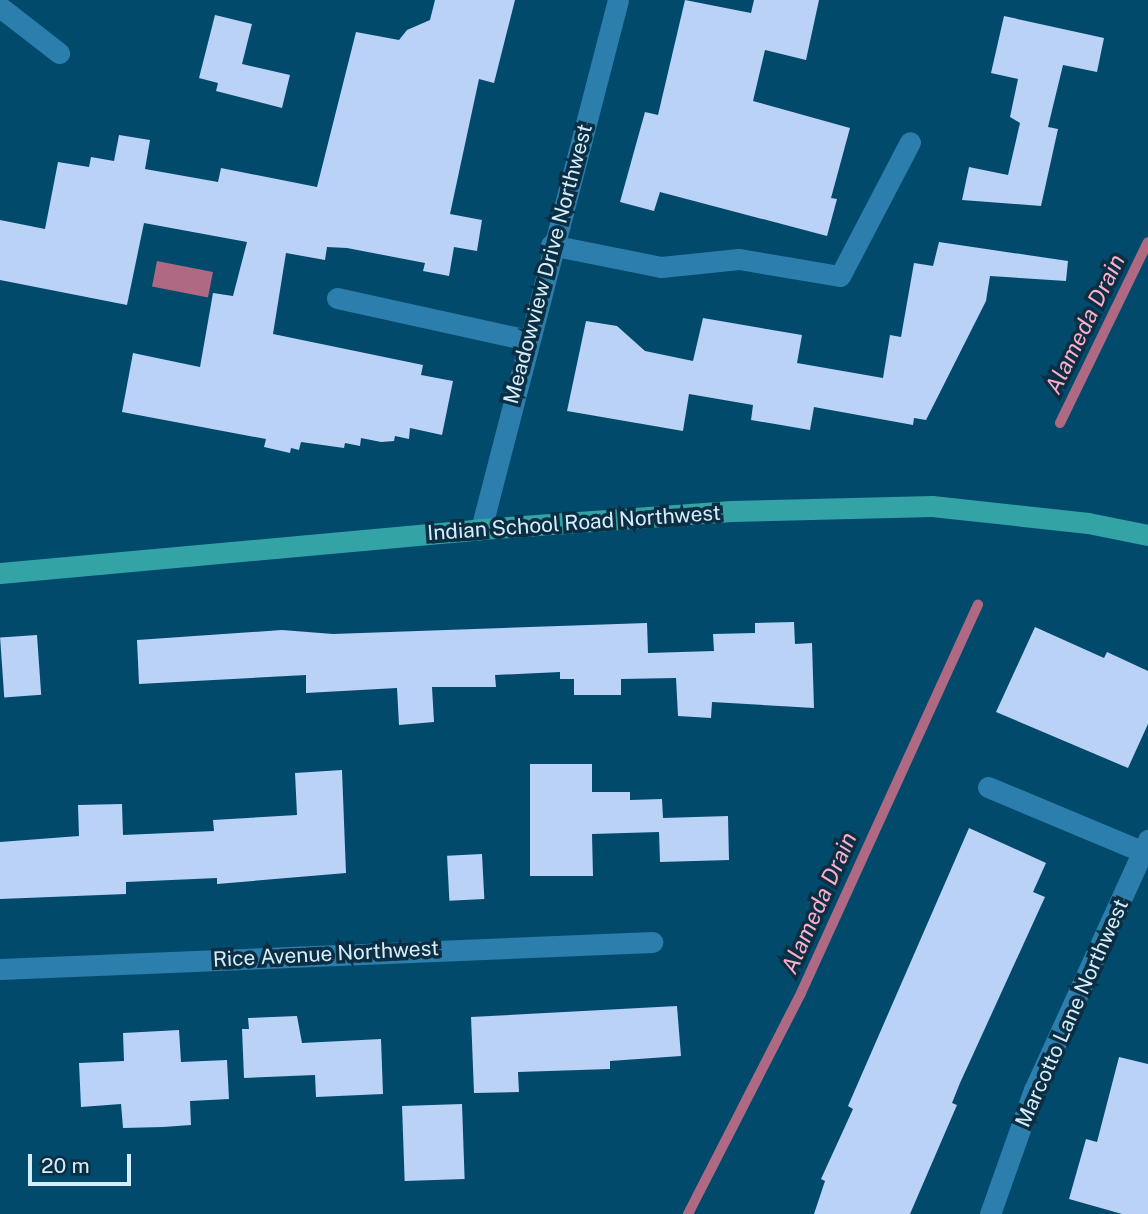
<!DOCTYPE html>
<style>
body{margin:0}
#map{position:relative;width:1148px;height:1214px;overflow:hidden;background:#024a6c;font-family:"Public Sans",sans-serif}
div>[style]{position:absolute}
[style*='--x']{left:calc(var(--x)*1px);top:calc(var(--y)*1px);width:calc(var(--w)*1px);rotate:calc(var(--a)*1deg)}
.water>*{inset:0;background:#af6982;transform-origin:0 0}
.stream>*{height:10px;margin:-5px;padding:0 5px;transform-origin:5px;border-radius:5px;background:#af6982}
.building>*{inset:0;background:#b9d2f6;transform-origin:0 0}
.minor>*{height:21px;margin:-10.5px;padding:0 10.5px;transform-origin:10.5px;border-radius:10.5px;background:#2c7fad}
.major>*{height:21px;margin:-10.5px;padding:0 10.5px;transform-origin:10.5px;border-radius:10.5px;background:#33a3a6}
span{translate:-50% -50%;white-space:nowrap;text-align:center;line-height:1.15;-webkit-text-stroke:7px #0c2e42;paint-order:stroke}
.street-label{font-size:21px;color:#d6edfc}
.water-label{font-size:23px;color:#feaec9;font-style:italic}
.scale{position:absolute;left:28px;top:1154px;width:103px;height:32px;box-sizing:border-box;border:4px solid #d6edfc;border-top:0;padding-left:9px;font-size:21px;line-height:24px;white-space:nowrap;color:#d6edfc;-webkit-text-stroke:5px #0c2e42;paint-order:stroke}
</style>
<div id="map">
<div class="water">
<div style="left:157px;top:261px;width:57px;height:26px;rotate:11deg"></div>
</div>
<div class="stream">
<div style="--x:1060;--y:423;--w:201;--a:-64.1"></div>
<div style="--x:688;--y:1214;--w:248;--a:-62.9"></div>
<div style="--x:801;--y:993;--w:427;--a:-65.5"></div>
</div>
<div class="building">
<div style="clip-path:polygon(435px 0,515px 0,494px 83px,479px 79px,450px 214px,482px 220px,477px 251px,454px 247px,449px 276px,423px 271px,425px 263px,347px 248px,327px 247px,325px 260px,286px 253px,273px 334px,423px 365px,421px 375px,453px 381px,442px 435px,410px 428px,409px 439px,395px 436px,394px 441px,381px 442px,361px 438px,360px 446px,345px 443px,344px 448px,301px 442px,299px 450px,291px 448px,290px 453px,264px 447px,266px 439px,122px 412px,133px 353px,200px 367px,213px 293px,233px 296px,247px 242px,144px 223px,127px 305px,0 280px,0 220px,45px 229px,58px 162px,89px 167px,91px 157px,114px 161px,119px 135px,150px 140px,145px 169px,218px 182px,221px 168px,317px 187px,356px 32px,399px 40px,407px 30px,430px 20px)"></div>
<div style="clip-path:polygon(685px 0,751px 13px,754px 0,819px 0,806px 60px,765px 50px,753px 101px,850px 128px,831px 198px,837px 199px,827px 236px,660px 192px,654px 211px,620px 202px,645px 112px,658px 115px)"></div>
<div style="clip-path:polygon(215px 15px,252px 24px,242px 64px,290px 75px,282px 108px,216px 91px,218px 83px,199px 78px)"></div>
<div style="clip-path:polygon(1004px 16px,1104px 38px,1097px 72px,1063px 65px,1048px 127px,1058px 129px,1041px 206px,962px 200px,969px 167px,1008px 175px,1020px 123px,1010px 117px,1018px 79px,991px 73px)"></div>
<div style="clip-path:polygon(939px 242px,1068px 261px,1066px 281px,990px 276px,986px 301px,926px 420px,914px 418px,913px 425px,814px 407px,810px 430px,751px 420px,753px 405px,689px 394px,683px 431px,567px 411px,586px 321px,617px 326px,645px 351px,693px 361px,703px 318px,802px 335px,797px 363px,883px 378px,890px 335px,901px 337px,914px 263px,933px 266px)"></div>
<div style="clip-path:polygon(794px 622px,795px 644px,812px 643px,814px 708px,712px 702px,711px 718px,678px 716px,676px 678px,621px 679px,621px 695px,574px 695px,574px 679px,560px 679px,560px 672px,495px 675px,496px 687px,432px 687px,434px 722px,399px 725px,397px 688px,306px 693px,306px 675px,139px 684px,137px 640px,282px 630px,333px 634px,647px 623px,648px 653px,714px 651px,713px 634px,755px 633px,755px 623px)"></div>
<div style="clip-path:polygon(1035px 627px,1104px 658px,1107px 652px,1148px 671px,1148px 724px,1128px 768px,996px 712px)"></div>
<div style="left:37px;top:635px;width:60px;height:37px;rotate:86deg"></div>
<div style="clip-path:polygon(530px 764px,592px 764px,592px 792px,630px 792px,630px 800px,662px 799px,663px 818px,728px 816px,729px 860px,660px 862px,659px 832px,592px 834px,593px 876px,530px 876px)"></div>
<div style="clip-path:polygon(342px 770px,346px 873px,217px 884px,217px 878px,126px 882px,126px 894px,0 899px,0 842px,79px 836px,78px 805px,122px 804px,123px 835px,214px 831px,213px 820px,297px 815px,295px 773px)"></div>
<div style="clip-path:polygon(969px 828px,1046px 863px,1033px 892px,1045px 897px,960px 1083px,952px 1103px,957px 1105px,910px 1214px,814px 1214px,825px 1181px,821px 1179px,853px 1109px,848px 1106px)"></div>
<div style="left:482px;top:854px;width:45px;height:35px;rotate:87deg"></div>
<div style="clip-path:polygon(677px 1006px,681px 1056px,610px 1061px,610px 1069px,518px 1072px,519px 1092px,474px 1093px,471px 1017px)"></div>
<div style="clip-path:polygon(297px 1016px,302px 1043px,381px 1039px,383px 1094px,316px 1097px,315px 1075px,244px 1078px,242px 1029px,249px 1029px,248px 1018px)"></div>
<div style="clip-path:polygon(179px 1030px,181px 1062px,227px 1060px,229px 1099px,190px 1101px,191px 1125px,163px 1127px,123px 1128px,121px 1104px,81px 1107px,79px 1063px,124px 1061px,123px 1033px)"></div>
<div style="clip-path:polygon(1119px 1057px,1148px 1064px,1148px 1214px,1122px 1214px,1069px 1199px,1086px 1139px,1097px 1142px)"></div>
<div style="left:462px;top:1104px;width:75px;height:60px;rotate:88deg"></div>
</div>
<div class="minor">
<div style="--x:0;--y:7;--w:75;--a:37.9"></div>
<div style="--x:551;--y:245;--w:112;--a:11.3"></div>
<div style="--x:661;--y:267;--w:78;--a:-5.9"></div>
<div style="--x:739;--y:259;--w:102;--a:9.6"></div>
<div style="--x:840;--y:276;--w:151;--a:-62.4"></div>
<div style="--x:337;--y:298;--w:196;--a:12.4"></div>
<div style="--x:481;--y:529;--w:546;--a:-75.48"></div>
<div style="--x:988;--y:787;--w:173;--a:22.7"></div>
<div style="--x:0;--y:969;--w:653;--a:-2.37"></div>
<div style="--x:990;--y:1214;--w:132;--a:-70.5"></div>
<div style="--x:1034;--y:1090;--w:275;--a:-65.5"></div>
</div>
<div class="major">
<div style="--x:0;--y:573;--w:483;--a:-5.2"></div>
<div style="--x:481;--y:529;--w:251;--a:-4.1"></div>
<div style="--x:731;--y:511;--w:201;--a:-1.4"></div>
<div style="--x:932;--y:506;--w:157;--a:6.2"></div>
<div style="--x:1088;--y:523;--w:61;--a:11.3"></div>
</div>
<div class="street-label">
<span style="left:548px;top:264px;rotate:-75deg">Meadowview Drive Northwest</span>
<span style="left:574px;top:523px;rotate:-4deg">Indian School Road Northwest</span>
<span style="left:326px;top:954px;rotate:-3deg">Rice Avenue Northwest</span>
<span style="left:1072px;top:1013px;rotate:-66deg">Marcotto Lane Northwest</span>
</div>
<div class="water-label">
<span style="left:1085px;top:324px;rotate:-64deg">Alameda Drain</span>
<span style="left:819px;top:903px;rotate:-66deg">Alameda Drain</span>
</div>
<div class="scale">20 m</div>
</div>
